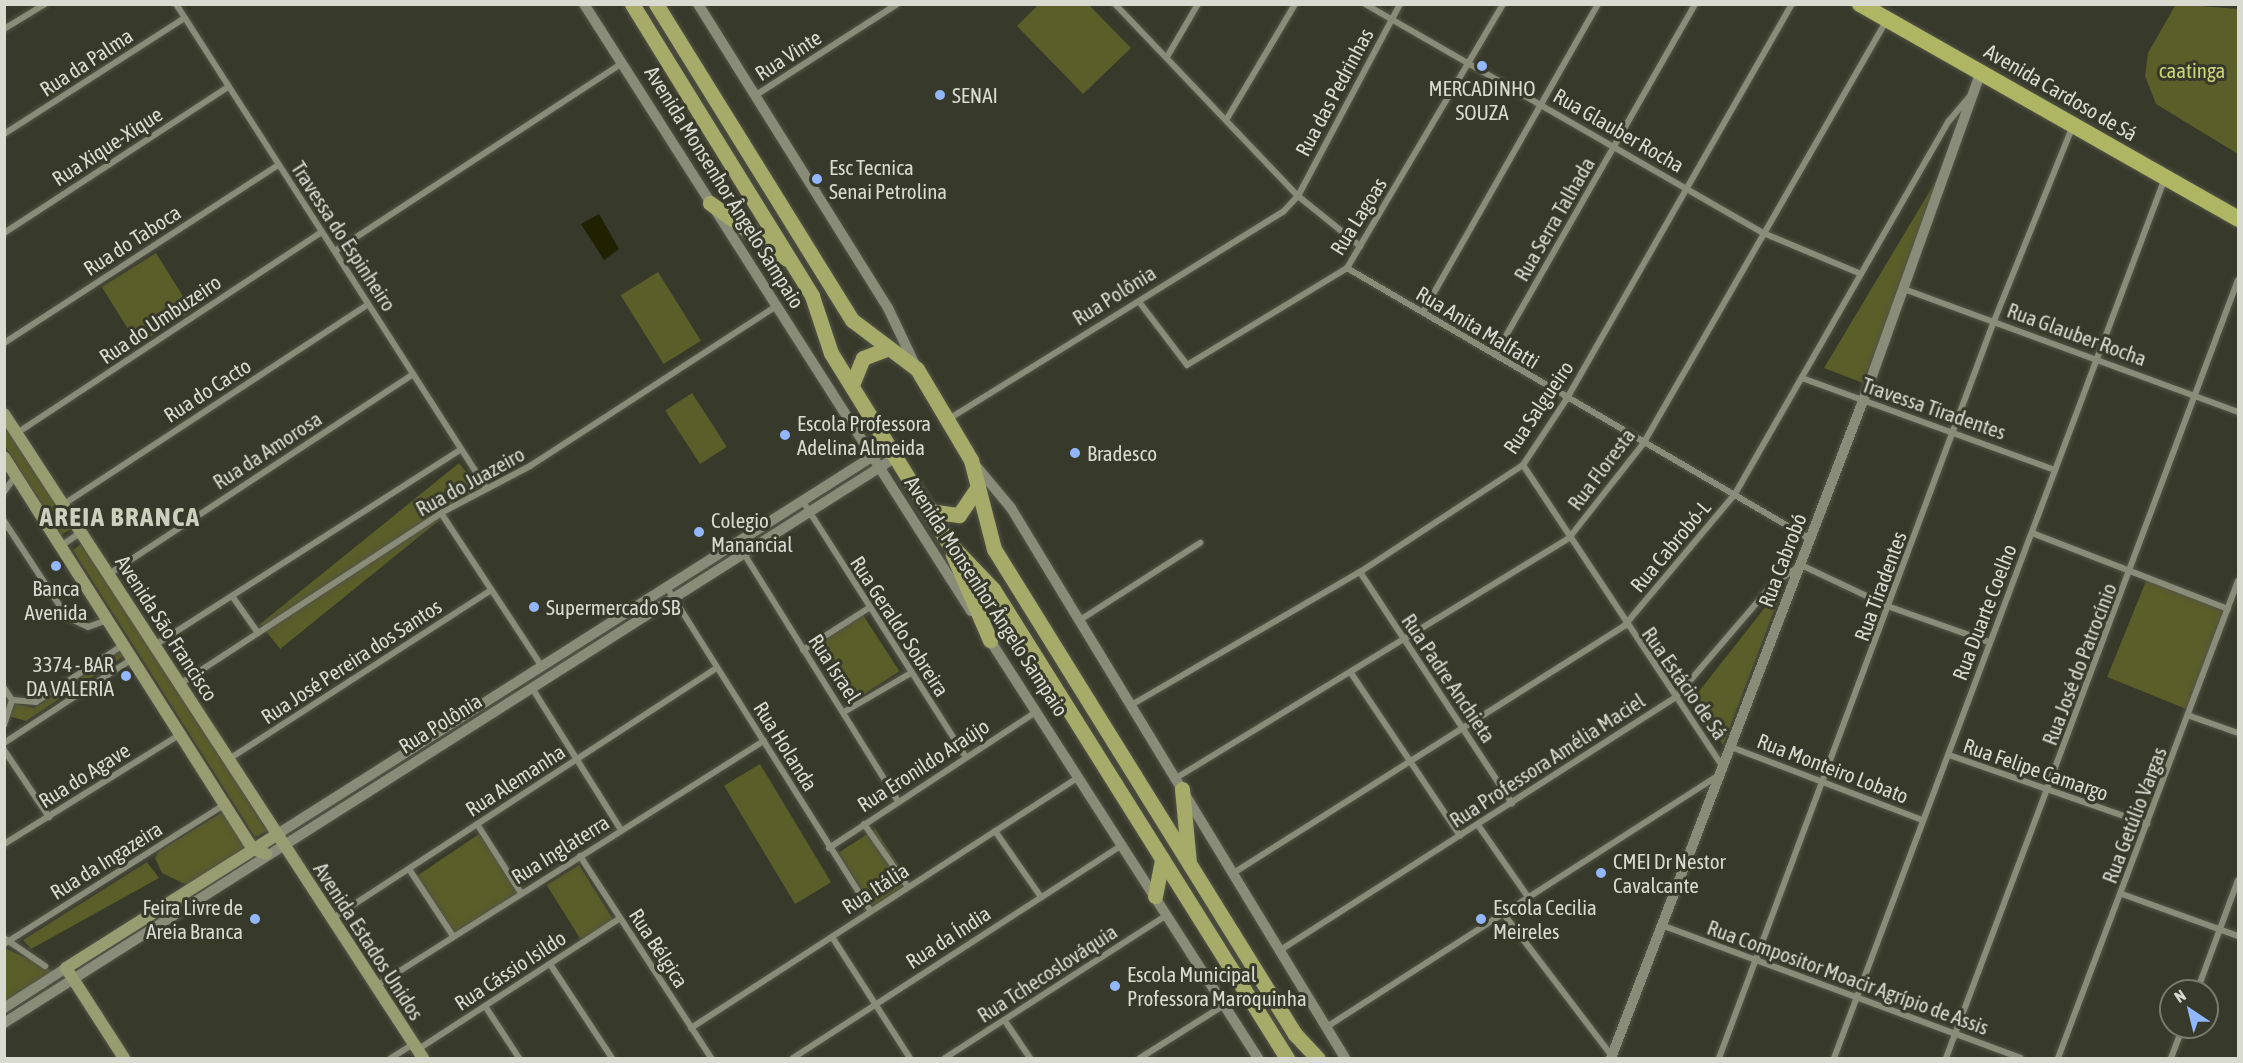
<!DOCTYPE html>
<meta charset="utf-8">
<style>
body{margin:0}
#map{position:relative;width:2243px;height:1063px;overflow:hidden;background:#37392a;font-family:"Asap Condensed",sans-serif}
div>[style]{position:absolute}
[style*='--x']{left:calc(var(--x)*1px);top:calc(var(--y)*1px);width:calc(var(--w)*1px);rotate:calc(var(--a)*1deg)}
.green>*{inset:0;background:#5a5e29;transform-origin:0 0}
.water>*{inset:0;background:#1f2101}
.roads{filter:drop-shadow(0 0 2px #535447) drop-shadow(0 0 2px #535447)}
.minor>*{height:6px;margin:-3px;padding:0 3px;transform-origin:3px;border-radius:3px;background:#8a8c7a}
.tertiary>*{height:10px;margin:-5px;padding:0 5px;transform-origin:5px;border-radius:5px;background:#8a8c7a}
.secondary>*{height:12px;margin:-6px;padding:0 6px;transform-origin:6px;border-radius:6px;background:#989c71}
.primary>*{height:15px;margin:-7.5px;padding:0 7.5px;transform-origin:7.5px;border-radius:7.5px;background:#a6ab69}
.trunk>*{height:16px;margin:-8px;padding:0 8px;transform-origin:8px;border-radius:8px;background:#afb663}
.dots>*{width:16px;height:16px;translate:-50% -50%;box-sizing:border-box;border:3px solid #37392a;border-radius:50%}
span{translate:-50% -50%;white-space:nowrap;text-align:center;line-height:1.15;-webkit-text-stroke:6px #37392a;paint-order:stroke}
.street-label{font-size:21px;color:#d9dbd1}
.park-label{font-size:21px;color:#cbd476}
.poi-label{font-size:21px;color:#d9dbd1}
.left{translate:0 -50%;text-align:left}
.right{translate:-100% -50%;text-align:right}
.district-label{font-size:27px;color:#cdd0bd;font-weight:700;letter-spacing:1.5px}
.frame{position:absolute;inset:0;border:6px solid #d9dbd1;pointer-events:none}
.north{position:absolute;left:2159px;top:979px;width:60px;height:60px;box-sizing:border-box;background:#37392a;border:2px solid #787a6d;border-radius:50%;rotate:325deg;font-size:16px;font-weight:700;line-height:24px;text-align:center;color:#d9dbd1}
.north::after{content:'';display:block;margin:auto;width:21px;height:27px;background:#93b7fd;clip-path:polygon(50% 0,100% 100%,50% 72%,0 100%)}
</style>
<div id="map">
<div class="green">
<div style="clip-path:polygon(1039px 4px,1089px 5px,1131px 48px,1083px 94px,1017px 26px)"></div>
<div style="clip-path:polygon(2176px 4px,2238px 9px,2238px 154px,2156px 104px,2145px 76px,2148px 53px)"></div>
<div style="clip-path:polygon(1949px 159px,1863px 383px,1824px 368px)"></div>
<div style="left:156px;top:253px;width:68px;height:64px;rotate:58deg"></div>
<div style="left:658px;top:272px;width:81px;height:44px;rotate:58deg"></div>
<div style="left:692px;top:393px;width:64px;height:32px;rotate:57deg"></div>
<div style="clip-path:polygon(4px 421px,73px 528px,61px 535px,5px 446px)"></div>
<div style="left:459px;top:463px;width:32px;height:256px;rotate:51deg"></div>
<div style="clip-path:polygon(83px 542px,191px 710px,267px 831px,255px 837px,73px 550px)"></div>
<div style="left:2148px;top:576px;width:90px;height:109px;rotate:22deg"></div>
<div style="clip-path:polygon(1785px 582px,1723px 745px,1693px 699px)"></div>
<div style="left:863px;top:615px;width:67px;height:54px;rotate:57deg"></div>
<div style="clip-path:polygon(120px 651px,124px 656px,26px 721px,5px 715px,5px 702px,34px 708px)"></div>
<div style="left:760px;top:764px;width:138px;height:42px;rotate:59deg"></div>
<div style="clip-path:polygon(223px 812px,246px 850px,189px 886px,162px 873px,155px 858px,159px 851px)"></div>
<div style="left:875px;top:829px;width:66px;height:44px;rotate:57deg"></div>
<div style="left:479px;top:834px;width:70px;height:75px;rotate:56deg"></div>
<div style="clip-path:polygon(147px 862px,159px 878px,31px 949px,23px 940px)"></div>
<div style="left:579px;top:865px;width:65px;height:38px;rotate:58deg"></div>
<div style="clip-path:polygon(5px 948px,53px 971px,5px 1004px)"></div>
</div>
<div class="water">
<div style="clip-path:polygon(599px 214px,619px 249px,604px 260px,581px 224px)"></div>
</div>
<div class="roads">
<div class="minor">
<div style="--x:176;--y:4;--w:573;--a:57.34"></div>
<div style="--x:1115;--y:4;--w:265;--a:46.4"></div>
<div style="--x:1298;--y:196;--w:80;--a:38.9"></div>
<div style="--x:1365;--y:4;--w:459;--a:29.9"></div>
<div style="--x:1763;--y:233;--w:106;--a:22.7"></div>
<div style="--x:4;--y:29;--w:48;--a:-31.4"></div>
<div style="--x:1167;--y:57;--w:61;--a:-59.7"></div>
<div style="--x:756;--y:95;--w:168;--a:-32.8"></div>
<div style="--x:1228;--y:117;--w:131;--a:-59.3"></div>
<div style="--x:4;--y:134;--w:215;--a:-32.7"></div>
<div style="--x:4;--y:233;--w:267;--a:-33.1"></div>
<div style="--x:335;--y:251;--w:343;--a:-33.2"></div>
<div style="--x:1347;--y:268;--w:536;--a:30.34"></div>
<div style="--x:1904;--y:289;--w:356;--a:20.2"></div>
<div style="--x:1140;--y:303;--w:78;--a:52.8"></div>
<div style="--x:1187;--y:365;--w:187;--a:-31.2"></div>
<div style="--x:1347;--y:268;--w:307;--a:-59.4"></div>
<div style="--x:1423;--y:312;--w:354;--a:-60.4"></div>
<div style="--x:4;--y:343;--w:327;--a:-33"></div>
<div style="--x:1495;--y:355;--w:404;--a:-60.3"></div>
<div style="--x:1802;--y:378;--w:269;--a:20"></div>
<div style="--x:947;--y:420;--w:395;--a:-31.8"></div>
<div style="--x:1283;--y:212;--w:22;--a:-47"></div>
<div style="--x:1298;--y:196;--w:217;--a:-62"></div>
<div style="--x:17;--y:433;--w:365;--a:-33.4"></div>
<div style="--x:1523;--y:465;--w:362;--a:56.5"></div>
<div style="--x:4;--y:492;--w:19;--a:-55"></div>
<div style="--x:802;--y:500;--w:305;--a:57.5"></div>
<div style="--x:64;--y:504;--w:364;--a:-33.3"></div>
<div style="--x:441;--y:513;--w:182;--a:56.7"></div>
<div style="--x:4;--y:521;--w:115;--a:56.7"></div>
<div style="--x:67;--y:617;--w:23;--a:25"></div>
<div style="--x:88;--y:627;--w:20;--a:-20"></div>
<div style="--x:2032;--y:533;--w:210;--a:21.2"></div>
<div style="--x:736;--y:541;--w:306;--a:58.1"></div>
<div style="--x:61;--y:546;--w:24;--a:-35"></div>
<div style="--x:1360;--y:572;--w:277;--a:56.7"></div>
<div style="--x:109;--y:574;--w:364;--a:-33.3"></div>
<div style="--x:666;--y:586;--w:383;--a:57.8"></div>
<div style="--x:232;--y:596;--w:45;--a:54.9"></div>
<div style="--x:1080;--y:620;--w:143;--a:-32.7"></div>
<div style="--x:155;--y:645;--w:362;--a:-32.6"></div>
<div style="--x:803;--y:650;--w:78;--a:-32.5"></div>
<div style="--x:1351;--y:673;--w:196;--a:56.2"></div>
<div style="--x:180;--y:684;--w:312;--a:-33.2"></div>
<div style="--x:441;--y:513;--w:101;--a:-27.8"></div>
<div style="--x:530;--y:466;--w:293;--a:-33"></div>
<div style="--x:4;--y:688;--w:14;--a:56"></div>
<div style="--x:12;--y:700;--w:24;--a:5"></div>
<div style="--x:36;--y:702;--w:104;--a:-33.2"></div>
<div style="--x:532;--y:688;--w:168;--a:57.9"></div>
<div style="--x:1133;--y:704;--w:263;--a:-30.2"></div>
<div style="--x:1360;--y:572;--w:195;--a:-33.3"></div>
<div style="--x:1523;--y:465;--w:78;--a:-56.5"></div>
<div style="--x:1566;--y:400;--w:456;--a:-60.3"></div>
<div style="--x:844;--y:712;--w:78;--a:-30.2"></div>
<div style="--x:2190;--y:716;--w:51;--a:19.5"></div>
<div style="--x:4;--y:725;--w:26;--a:-72"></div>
<div style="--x:4;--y:743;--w:153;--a:-33.3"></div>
<div style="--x:1731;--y:747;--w:204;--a:20.9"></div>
<div style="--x:4;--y:750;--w:81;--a:56.1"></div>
<div style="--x:1949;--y:755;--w:210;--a:19.2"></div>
<div style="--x:229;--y:759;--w:312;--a:-32.8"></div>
<div style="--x:1176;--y:778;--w:460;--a:-31.4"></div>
<div style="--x:1569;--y:538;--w:120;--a:-51.8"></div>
<div style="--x:1643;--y:444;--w:487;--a:-60.1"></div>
<div style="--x:477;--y:824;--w:82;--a:57.5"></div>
<div style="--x:864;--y:824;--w:77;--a:55.1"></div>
<div style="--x:1478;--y:825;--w:88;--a:55.2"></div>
<div style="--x:995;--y:831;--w:80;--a:55.1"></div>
<div style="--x:4;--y:844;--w:208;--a:-31.9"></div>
<div style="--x:829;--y:848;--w:248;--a:-33.3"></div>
<div style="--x:580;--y:856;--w:241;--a:57"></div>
<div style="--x:409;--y:869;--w:80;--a:56.7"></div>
<div style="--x:1235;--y:872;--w:462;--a:-32.3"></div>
<div style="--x:1625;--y:625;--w:171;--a:-50"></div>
<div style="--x:1735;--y:494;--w:430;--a:-60.2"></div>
<div style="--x:1949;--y:121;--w:31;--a:-50"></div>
<div style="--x:2122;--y:894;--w:123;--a:19.9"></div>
<div style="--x:1503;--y:913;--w:180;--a:52.7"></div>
<div style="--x:330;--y:920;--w:462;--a:-33.1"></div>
<div style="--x:1664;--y:926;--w:380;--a:20.3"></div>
<div style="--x:832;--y:937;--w:144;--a:57.2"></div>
<div style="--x:4;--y:938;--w:50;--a:34.3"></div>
<div style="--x:4;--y:944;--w:260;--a:-32.3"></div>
<div style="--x:1282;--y:949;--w:468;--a:-32.6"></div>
<div style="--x:1676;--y:697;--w:149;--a:-49.4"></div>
<div style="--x:1773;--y:584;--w:34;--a:-34"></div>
<div style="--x:1801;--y:565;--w:98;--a:25.3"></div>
<div style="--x:1890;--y:607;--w:105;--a:19.5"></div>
<div style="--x:550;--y:964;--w:113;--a:56.6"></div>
<div style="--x:376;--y:986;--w:459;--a:-32.3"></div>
<div style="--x:2197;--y:991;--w:118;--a:-69.7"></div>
<div style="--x:485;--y:1006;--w:62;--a:56.8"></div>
<div style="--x:1005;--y:1021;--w:45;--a:56"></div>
<div style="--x:1328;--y:1026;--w:466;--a:-32.7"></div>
<div style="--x:691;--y:1028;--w:461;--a:-32.9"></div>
<div style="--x:417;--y:1050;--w:242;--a:-33"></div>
<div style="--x:391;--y:1058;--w:26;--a:-32"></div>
<div style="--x:793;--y:1058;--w:392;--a:-32.9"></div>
<div style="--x:945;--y:1058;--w:264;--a:-32.8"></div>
<div style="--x:1140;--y:1058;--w:99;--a:-32.2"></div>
<div style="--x:1719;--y:1058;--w:787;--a:-69.54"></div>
<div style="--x:1994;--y:321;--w:211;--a:-68"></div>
<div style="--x:1834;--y:1058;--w:940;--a:-69.39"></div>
<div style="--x:1946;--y:1058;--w:831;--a:-69.43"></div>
<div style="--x:2058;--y:1058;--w:510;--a:-69.33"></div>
<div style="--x:2171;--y:1058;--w:33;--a:-69"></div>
</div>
<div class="tertiary">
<div style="--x:584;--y:4;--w:720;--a:57.48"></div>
<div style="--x:698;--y:4;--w:358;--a:58"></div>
<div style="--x:888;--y:308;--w:68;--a:64.6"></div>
<div style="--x:971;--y:460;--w:62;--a:50.2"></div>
<div style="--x:1011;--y:508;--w:643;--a:58.73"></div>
<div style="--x:986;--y:634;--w:504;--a:57.32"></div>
<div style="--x:276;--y:835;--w:726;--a:-32.4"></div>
<div style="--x:4;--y:1008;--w:74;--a:-32.8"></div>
<div style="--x:4;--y:1023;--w:1056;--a:-32.4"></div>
<div style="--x:1611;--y:1058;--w:704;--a:-69.02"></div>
<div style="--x:1863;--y:401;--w:350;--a:-70.3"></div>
</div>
<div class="secondary">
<div style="--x:4;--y:414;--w:768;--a:56.95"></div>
<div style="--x:4;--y:457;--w:464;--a:57.6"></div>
<div style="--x:253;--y:849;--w:14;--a:21"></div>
<div style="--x:124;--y:1058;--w:107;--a:-122.8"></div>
<div style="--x:66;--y:968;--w:249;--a:-32.3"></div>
</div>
<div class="primary">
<div style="--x:632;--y:4;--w:343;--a:58.3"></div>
<div style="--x:812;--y:296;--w:60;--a:71.6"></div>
<div style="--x:831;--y:353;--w:221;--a:58.3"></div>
<div style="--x:947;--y:541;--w:66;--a:46.2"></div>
<div style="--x:993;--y:589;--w:554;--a:57.92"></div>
<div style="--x:656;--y:4;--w:372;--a:58.2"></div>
<div style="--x:852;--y:320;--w:81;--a:37"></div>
<div style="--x:917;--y:369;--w:106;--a:59.3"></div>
<div style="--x:971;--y:460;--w:92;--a:75.5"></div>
<div style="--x:994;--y:549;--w:571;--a:58.18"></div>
<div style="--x:1295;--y:1034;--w:33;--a:47"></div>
<div style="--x:710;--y:203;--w:95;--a:36"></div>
<div style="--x:852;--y:385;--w:29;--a:-68"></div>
<div style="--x:863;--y:358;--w:25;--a:-21"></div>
<div style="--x:929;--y:511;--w:30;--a:8"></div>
<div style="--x:959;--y:515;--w:34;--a:-56"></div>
<div style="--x:953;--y:555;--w:93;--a:66.5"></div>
<div style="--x:1182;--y:789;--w:74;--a:84.6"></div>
<div style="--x:1155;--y:896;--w:38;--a:-79"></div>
</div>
<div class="trunk">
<div style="--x:1860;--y:4;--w:435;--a:29.6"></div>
</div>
</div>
<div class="dots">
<div style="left:1482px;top:66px;background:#93b7fd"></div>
<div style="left:940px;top:95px;background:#93b7fd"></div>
<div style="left:817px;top:179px;background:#93b7fd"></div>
<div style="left:785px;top:435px;background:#93b7fd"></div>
<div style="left:1075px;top:453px;background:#93b7fd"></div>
<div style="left:699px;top:532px;background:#93b7fd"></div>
<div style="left:56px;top:566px;background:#93b7fd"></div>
<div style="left:534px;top:607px;background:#93b7fd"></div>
<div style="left:126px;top:676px;background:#93b7fd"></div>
<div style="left:1601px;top:873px;background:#93b7fd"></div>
<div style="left:255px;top:919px;background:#93b7fd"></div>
<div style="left:1481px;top:919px;background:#93b7fd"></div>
<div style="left:1115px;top:986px;background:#93b7fd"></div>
</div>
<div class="street-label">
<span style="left:788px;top:55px;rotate:-33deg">Rua Vinte</span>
<span style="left:86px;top:62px;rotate:-33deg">Rua da Palma</span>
<span style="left:1334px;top:92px;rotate:-62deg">Rua das Pedrinhas</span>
<span style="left:2061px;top:92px;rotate:30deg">Avenida Cardoso de Sá</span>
<span style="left:1619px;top:130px;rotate:30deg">Rua Glauber Rocha</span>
<span style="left:107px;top:146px;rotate:-33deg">Rua Xique-Xique</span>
<span style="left:725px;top:187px;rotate:58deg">Avenida Monsenhor Ângelo Sampaio</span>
<span style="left:1358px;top:216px;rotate:-58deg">Rua Lagoas</span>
<span style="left:1554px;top:219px;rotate:-60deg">Rua Serra Talhada</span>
<span style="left:344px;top:236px;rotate:57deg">Travessa do Espinheiro</span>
<span style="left:132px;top:240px;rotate:-33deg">Rua do Taboca</span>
<span style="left:1114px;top:295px;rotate:-32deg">Rua Polônia</span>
<span style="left:160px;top:319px;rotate:-34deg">Rua do Umbuzeiro</span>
<span style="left:1478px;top:327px;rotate:31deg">Rua Anita Malfatti</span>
<span style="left:2077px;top:334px;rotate:20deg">Rua Glauber Rocha</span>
<span style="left:207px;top:390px;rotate:-33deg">Rua do Cacto</span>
<span style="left:1538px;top:407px;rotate:-56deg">Rua Salgueiro</span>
<span style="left:1934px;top:408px;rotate:19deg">Travessa Tiradentes</span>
<span style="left:267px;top:450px;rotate:-33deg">Rua da Amorosa</span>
<span style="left:1601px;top:469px;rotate:-53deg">Rua Floresta</span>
<span style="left:470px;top:481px;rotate:-29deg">Rua do Juazeiro</span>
<span style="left:1670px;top:546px;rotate:-50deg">Rua Cabrobó-L</span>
<span style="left:1782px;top:560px;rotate:-69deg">Rua Cabrobó</span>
<span style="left:1880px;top:586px;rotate:-70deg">Rua Tiradentes</span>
<span style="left:987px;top:596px;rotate:57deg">Avenida Monsenhor Ângelo Sampaio</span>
<span style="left:1984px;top:612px;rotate:-69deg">Rua Duarte Coelho</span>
<span style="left:900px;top:626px;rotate:57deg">Rua Geraldo Sobreira</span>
<span style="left:167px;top:628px;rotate:57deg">Avenida São Francisco</span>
<span style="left:351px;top:661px;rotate:-33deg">Rua José Pereira dos Santos</span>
<span style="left:2079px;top:664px;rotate:-69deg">Rua José do Patrocínio</span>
<span style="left:835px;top:668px;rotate:57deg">Rua Israel</span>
<span style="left:1449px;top:678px;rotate:56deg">Rua Padre Anchieta</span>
<span style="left:1685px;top:683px;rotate:55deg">Rua Estácio de Sá</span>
<span style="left:440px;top:723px;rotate:-32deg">Rua Polônia</span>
<span style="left:786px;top:746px;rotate:58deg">Rua Holanda</span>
<span style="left:1547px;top:760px;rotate:-33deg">Rua Professora Amélia Maciel</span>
<span style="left:923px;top:765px;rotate:-33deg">Rua Eronildo Araújo</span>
<span style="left:1833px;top:768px;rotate:21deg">Rua Monteiro Lobato</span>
<span style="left:2036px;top:769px;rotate:19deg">Rua Felipe Camargo</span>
<span style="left:84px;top:775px;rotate:-32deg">Rua do Agave</span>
<span style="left:515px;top:780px;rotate:-33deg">Rua Alemanha</span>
<span style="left:2134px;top:815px;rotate:-69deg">Rua Getúlio Vargas</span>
<span style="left:560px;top:849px;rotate:-32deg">Rua Inglaterra</span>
<span style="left:106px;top:860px;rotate:-32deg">Rua da Ingazeira</span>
<span style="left:875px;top:888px;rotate:-33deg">Rua Itália</span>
<span style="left:948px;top:937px;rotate:-33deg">Rua da Índia</span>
<span style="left:369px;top:941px;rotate:57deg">Avenida Estados Unidos</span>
<span style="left:659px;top:948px;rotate:57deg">Rua Bélgica</span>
<span style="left:510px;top:970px;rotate:-33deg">Rua Cássio Isildo</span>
<span style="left:1047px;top:973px;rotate:-33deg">Rua Tchecoslováquia</span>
<span style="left:1848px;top:977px;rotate:20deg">Rua Compositor Moacir Agrípio de Assis</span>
</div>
<div class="park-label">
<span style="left:2192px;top:70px">caatinga</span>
</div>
<div class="poi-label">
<span style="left:1482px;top:100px">MERCADINHO<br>SOUZA</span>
<span class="left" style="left:952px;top:95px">SENAI</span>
<span class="left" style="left:829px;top:179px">Esc Tecnica<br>Senai Petrolina</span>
<span class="left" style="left:797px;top:435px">Escola Professora<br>Adelina Almeida</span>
<span class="left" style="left:1087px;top:453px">Bradesco</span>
<span class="left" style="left:711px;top:532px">Colegio<br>Manancial</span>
<span style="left:56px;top:600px">Banca<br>Avenida</span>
<span class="left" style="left:546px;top:607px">Supermercado SB</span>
<span class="right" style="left:114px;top:676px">3374 - BAR<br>DA VALERIA</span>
<span class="left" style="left:1613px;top:873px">CMEI Dr Nestor<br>Cavalcante</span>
<span class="right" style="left:243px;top:919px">Feira Livre de<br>Areia Branca</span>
<span class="left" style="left:1493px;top:919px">Escola Cecilia<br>Meireles</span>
<span class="left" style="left:1127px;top:986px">Escola Municipal<br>Professora Maroquinha</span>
</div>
<div class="district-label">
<span style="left:120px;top:517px">AREIA BRANCA</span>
</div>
<div class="frame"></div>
<div class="north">N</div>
</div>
